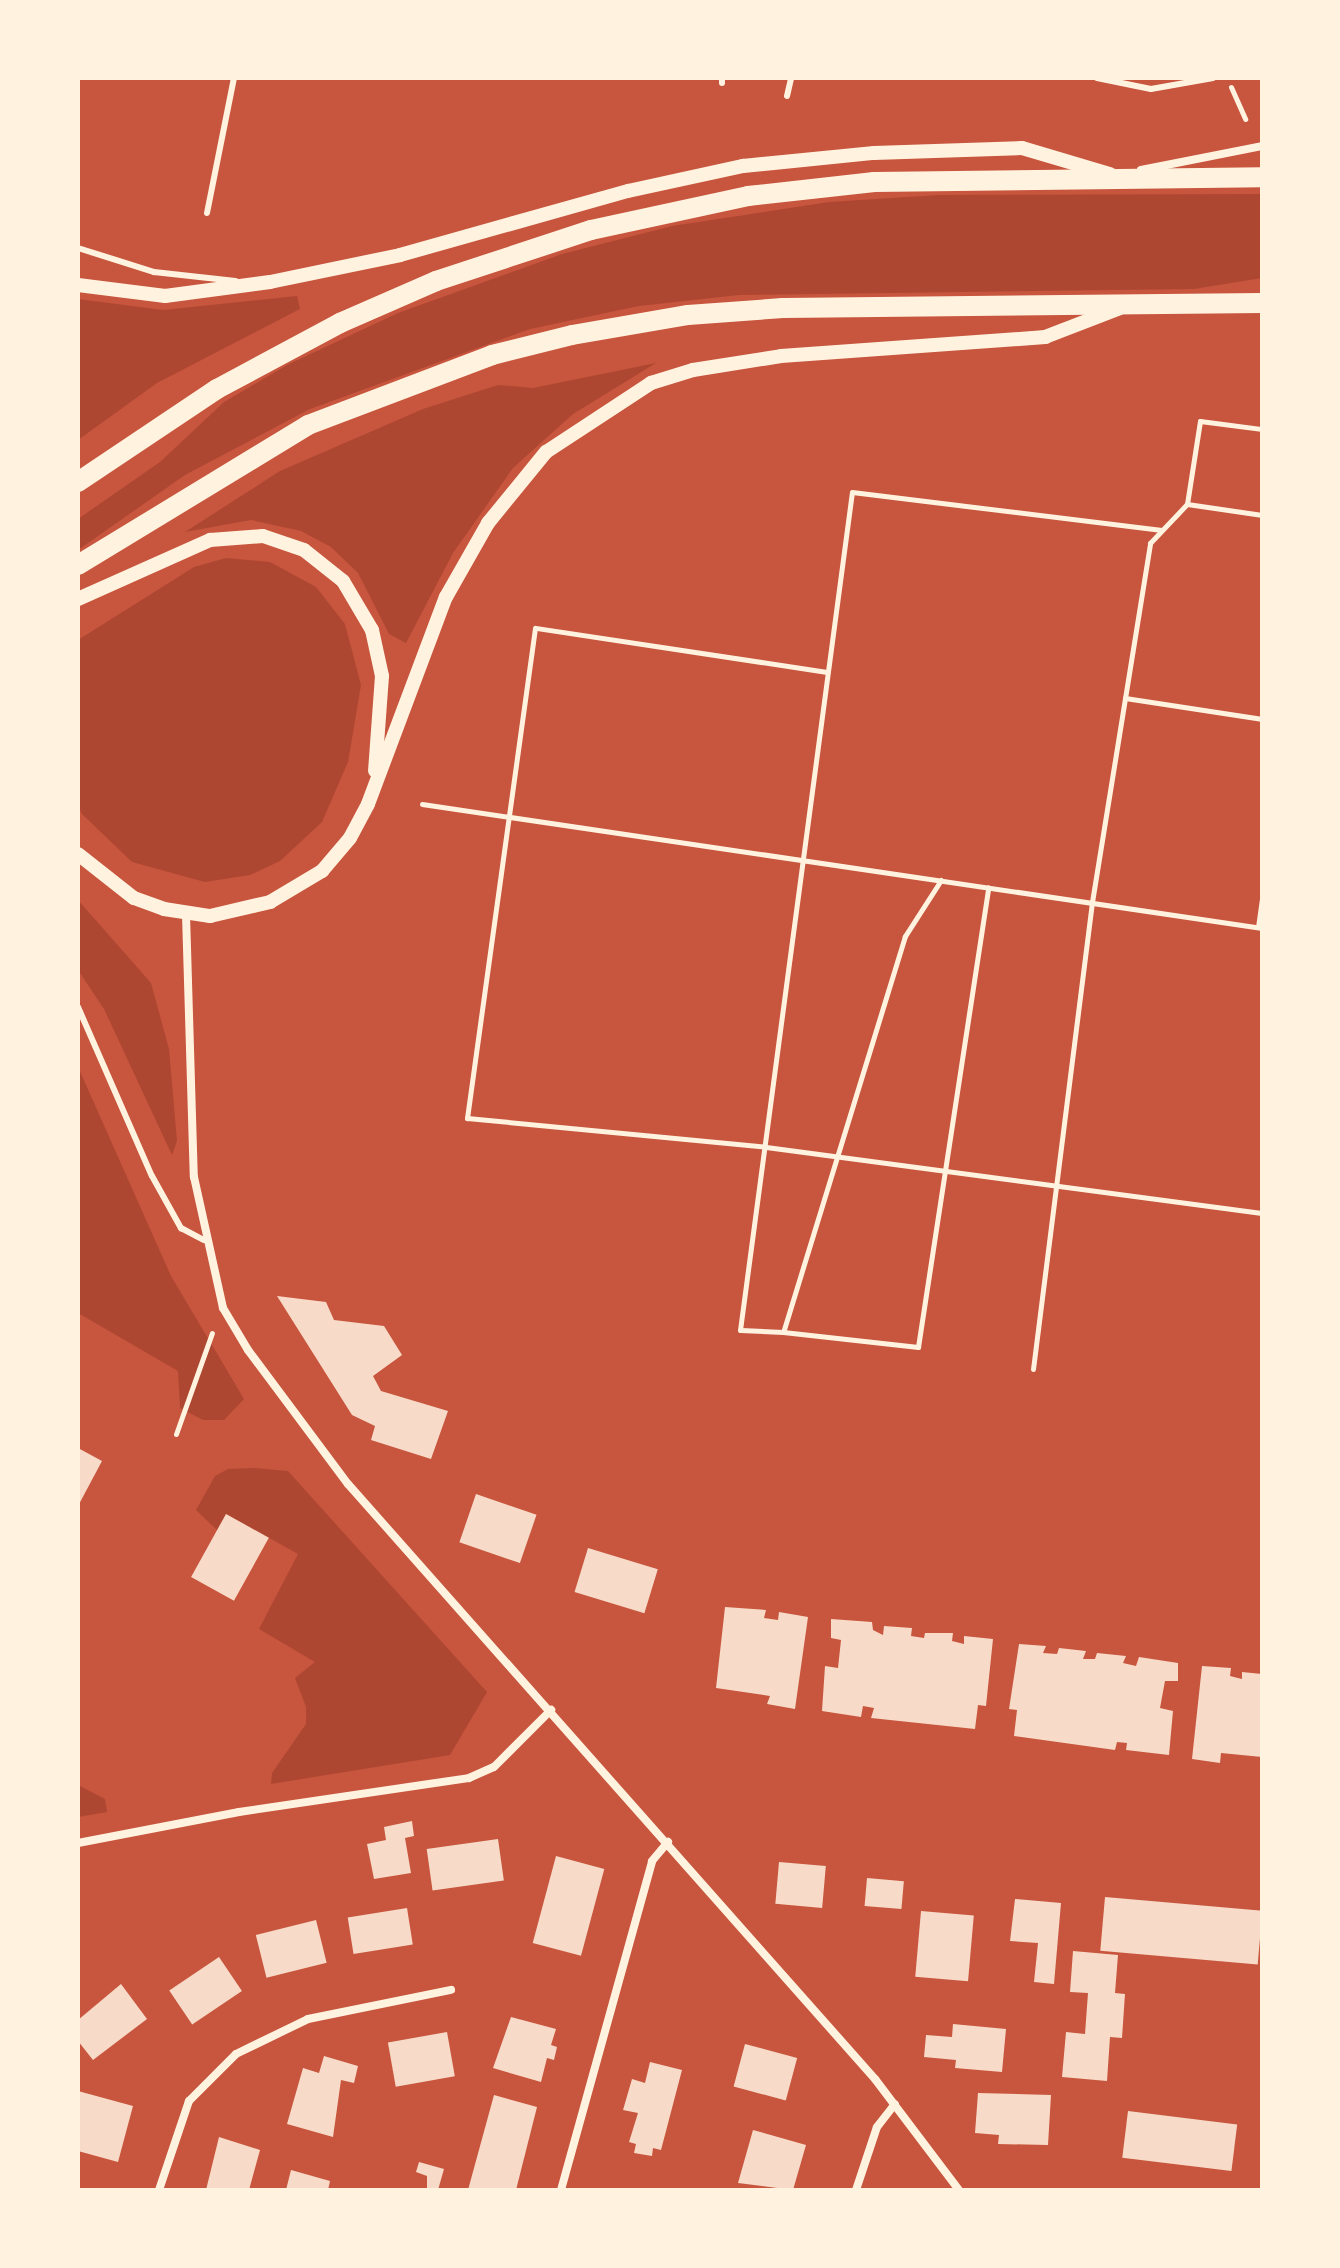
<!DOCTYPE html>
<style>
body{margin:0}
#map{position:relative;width:1340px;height:2268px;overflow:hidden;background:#c8553d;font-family:"IBM Plex Serif",serif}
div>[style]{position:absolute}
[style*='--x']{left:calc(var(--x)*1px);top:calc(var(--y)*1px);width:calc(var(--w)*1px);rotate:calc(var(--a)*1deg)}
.green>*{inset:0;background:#ae4732}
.building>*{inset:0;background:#f7dbc8;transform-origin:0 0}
.path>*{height:5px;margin:-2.5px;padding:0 2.5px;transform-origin:2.5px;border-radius:2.5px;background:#fff3e0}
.service>*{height:6px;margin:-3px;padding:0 3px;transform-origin:3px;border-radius:3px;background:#fff3e0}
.minor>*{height:8px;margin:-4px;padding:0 4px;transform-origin:4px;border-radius:4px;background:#fff3e0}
.tertiary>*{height:14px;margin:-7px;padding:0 7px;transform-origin:7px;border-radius:7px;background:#fff3e0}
.primary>*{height:20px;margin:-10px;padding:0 10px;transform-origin:10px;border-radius:10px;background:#fff3e0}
span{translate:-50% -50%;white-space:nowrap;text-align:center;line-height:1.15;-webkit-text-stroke:8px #fff3e0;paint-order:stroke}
.frame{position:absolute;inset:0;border:80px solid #fff3e0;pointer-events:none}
</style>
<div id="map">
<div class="green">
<div style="clip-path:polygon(1262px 194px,1262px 278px,1194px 289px,739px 295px,639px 306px,530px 329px,310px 409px,185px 475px,78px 550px,78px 519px,160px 462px,224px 402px,289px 364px,398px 313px,562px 254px,672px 226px,829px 202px,939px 195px)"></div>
<div style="clip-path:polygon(297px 296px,300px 309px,157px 383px,78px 440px,78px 299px,163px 310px)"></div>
<div style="clip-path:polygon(656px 363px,573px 414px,513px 468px,453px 553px,406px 643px,389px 634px,358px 573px,331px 547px,301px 531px,251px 520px,185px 532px,280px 471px,423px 409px,498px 385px,533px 388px)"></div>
<div style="clip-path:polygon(226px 558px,270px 562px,316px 587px,345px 624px,361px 685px,348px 762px,322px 822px,280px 861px,250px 875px,205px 882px,132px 862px,82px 814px,78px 805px,78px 640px,194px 567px)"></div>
<div style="clip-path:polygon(78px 900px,151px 983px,169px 1049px,177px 1141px,172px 1155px,104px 1009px,78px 970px)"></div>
<div style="clip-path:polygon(78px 1067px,171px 1276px,244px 1399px,224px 1420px,203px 1420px,180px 1408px,178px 1371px,78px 1313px)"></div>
<div style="clip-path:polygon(254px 1468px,288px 1471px,487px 1692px,450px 1755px,271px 1784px,272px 1773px,306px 1724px,306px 1707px,295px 1678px,315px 1662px,259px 1629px,298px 1554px,226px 1514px,217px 1530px,196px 1510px,215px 1476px,228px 1469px)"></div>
<div style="clip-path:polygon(78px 1785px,105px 1799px,107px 1812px,78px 1817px)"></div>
</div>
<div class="building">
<div style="clip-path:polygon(277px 1296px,326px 1302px,334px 1320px,384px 1326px,402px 1355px,373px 1376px,381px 1391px,448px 1411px,431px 1459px,371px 1440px,375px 1426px,352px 1415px)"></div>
<div style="clip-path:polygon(78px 1448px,102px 1461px,78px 1506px)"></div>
<div style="left:476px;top:1494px;width:64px;height:51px;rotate:19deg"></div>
<div style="left:226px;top:1514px;width:49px;height:72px;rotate:29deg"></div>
<div style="left:588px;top:1548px;width:73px;height:46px;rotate:17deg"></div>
<div style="clip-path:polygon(725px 1607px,766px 1610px,764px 1618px,778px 1620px,779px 1612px,808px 1617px,795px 1709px,767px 1704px,770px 1696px,716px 1688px)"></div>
<div style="clip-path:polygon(831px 1619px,872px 1622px,873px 1630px,883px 1635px,884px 1626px,912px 1628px,911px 1636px,924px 1638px,925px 1633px,953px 1633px,952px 1641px,964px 1644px,964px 1636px,993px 1639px,986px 1706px,978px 1705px,975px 1729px,871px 1718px,874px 1708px,863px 1706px,861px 1717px,822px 1711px,825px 1666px,838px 1668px,841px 1640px,831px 1638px)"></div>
<div style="clip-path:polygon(1019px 1644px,1046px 1646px,1043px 1653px,1057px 1654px,1059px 1648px,1086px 1651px,1083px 1659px,1095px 1659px,1097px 1653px,1126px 1656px,1123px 1663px,1136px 1666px,1139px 1657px,1178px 1663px,1178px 1681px,1165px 1681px,1160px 1708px,1173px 1711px,1169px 1755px,1126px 1750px,1127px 1743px,1117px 1742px,1115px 1750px,1014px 1736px,1017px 1710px,1009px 1709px)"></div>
<div style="clip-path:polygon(1202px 1666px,1231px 1668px,1230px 1676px,1242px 1679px,1242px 1672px,1262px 1674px,1262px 1757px,1221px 1753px,1220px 1763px,1192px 1759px)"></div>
<div style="clip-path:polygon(412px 1821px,414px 1836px,405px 1838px,411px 1873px,374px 1879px,367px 1844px,386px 1840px,384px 1827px)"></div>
<div style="left:498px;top:1839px;width:42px;height:72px;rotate:82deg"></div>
<div style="left:556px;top:1856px;width:50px;height:90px;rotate:15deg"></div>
<div style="left:779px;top:1862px;width:47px;height:42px;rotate:5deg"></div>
<div style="left:867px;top:1878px;width:37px;height:28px;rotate:5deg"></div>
<div style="left:1105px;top:1897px;width:158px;height:54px;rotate:5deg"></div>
<div style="clip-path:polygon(1015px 1899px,1061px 1903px,1054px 1984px,1034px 1982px,1038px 1943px,1010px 1941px)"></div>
<div style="left:407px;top:1908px;width:37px;height:60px;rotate:81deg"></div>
<div style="left:921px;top:1911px;width:53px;height:66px;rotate:5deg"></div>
<div style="left:316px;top:1920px;width:44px;height:62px;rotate:76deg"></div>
<div style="clip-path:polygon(1073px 1951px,1118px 1955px,1115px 1993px,1125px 1994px,1122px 2038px,1110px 2037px,1107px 2081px,1062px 2077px,1066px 2032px,1085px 2034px,1088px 1993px,1070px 1992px)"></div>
<div style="left:219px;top:1957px;width:41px;height:60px;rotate:56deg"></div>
<div style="clip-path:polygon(121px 1984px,147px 2019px,93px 2060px,78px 2041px,78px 2020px)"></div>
<div style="clip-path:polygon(511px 2017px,556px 2029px,551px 2045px,557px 2047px,554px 2060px,547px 2058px,541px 2082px,493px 2068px)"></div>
<div style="clip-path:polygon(953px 2024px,1006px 2029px,1002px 2072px,955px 2068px,956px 2060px,924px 2057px,926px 2035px,952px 2037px)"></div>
<div style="left:447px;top:2032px;width:45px;height:60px;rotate:80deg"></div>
<div style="left:745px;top:2044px;width:54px;height:44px;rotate:15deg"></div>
<div style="clip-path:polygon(324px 2056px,358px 2066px,354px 2083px,341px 2080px,333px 2137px,287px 2124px,303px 2068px,319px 2073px)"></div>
<div style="clip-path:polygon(650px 2062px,682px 2070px,661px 2150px,653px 2148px,652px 2156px,634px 2153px,636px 2144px,629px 2142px,638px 2113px,623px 2110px,632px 2079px,645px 2083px)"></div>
<div style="clip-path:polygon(78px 2091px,133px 2106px,118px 2162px,78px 2151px)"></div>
<div style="clip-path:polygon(978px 2093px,1051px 2095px,1048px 2145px,998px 2144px,999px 2135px,975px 2133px)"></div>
<div style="clip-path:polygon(494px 2095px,537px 2107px,516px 2190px,468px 2190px)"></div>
<div style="left:1128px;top:2111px;width:110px;height:47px;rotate:7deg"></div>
<div style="clip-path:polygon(753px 2130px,806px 2145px,793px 2190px,738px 2183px)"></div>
<div style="clip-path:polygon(219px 2137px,260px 2150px,249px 2190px,206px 2190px)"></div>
<div style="clip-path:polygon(419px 2162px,444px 2169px,438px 2190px,427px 2190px,427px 2176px,416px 2172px)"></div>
<div style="clip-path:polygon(291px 2170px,330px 2181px,328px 2190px,286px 2190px)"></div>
</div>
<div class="path">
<div style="--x:1231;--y:87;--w:35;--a:66"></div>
<div style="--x:1187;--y:504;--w:76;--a:8.3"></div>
<div style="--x:827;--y:672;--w:295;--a:-171.4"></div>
<div style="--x:535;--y:628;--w:495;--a:97.9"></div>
<div style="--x:467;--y:1118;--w:300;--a:5.5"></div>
<div style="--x:766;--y:1147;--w:500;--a:7.58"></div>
<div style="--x:1125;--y:698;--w:139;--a:8.7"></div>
<div style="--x:422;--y:804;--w:849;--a:8.4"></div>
<div style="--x:941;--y:880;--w:67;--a:122.7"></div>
<div style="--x:905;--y:936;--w:414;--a:107.1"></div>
<div style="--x:783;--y:1332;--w:43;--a:-177.3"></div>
<div style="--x:740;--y:1330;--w:845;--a:-82.39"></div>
<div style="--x:852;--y:492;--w:312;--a:7"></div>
<div style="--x:1258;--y:927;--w:29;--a:-82"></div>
<div style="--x:783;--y:1332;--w:136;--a:6.3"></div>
<div style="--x:918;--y:1347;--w:465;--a:-81.3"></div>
<div style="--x:1033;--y:1369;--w:471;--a:-82.8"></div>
<div style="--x:1092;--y:902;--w:364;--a:-80.8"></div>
<div style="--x:1150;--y:543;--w:54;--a:-46.5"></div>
<div style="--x:1187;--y:504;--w:84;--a:-81.1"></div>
<div style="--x:1200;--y:421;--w:63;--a:7.4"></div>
<div style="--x:176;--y:1434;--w:107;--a:-70.4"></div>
</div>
<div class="service">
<div style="--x:1097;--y:78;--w:55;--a:11.5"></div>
<div style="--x:1151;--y:89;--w:63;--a:-10.1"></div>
<div style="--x:722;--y:83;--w:5;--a:-90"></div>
<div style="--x:787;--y:96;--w:18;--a:-77"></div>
<div style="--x:207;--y:213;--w:138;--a:-78.7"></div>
<div style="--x:78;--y:248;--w:80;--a:17.5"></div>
<div style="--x:154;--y:272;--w:82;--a:6.3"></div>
<div style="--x:78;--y:1007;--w:184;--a:66.4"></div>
<div style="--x:152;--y:1176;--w:60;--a:60.9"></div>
<div style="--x:181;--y:1228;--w:26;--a:28"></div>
</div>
<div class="minor">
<div style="--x:1141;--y:170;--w:123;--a:-11.2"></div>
<div style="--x:186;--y:914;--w:263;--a:88.3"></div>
<div style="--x:194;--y:1177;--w:134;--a:77.5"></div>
<div style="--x:223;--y:1308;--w:49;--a:59.2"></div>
<div style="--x:248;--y:1350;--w:167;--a:53.3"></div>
<div style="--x:348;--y:1484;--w:795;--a:48.47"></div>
<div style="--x:875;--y:2079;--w:139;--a:52.9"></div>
<div style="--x:78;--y:1843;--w:164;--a:-10.9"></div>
<div style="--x:239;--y:1812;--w:232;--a:-8.4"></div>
<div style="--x:469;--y:1778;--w:27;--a:-24"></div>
<div style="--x:494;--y:1767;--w:81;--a:-45"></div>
<div style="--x:159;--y:2190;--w:94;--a:-71.4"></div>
<div style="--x:189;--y:2101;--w:66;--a:-45"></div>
<div style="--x:236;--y:2054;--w:80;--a:-25.9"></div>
<div style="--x:308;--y:2019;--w:146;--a:-11.5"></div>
<div style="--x:561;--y:2190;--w:341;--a:-74.5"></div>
<div style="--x:652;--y:1861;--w:25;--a:-50"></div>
<div style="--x:856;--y:2190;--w:66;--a:-71.6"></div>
<div style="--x:877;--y:2127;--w:29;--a:-52"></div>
</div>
<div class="tertiary">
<div style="--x:78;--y:285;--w:88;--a:7.2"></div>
<div style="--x:165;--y:296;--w:106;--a:-7.6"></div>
<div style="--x:270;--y:282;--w:133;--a:-11.7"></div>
<div style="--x:400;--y:255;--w:237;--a:-15.7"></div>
<div style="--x:628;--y:191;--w:118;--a:-12.3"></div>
<div style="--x:743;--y:166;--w:132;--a:-5.7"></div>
<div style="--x:874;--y:153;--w:148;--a:-1.9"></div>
<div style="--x:1022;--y:148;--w:92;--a:16.5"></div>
<div style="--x:78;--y:599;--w:145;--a:-24.1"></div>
<div style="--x:210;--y:540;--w:53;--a:-4.3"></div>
<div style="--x:263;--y:536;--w:43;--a:18.9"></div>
<div style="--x:304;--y:550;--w:50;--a:38.5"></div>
<div style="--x:343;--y:581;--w:57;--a:59.4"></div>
<div style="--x:372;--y:630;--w:47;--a:77.7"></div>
<div style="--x:382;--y:676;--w:95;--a:94.2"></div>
<div style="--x:78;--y:854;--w:71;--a:38.2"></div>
<div style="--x:134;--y:898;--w:32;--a:20"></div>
<div style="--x:164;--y:909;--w:47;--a:8.7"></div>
<div style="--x:210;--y:916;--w:62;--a:-13.1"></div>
<div style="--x:270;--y:902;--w:61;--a:-30.8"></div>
<div style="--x:322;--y:871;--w:43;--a:-49.7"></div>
<div style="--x:350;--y:838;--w:38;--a:-62"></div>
<div style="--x:368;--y:804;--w:221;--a:-69.4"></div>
<div style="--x:446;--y:597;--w:85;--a:-60.4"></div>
<div style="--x:488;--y:523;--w:92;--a:-50.8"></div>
<div style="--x:546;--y:452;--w:126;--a:-33.3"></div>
<div style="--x:651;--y:383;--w:44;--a:-17.2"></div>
<div style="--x:693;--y:370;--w:89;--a:-9"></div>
<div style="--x:781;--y:356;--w:265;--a:-4.1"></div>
<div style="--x:1045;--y:337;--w:80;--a:-21.1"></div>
</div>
<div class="primary">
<div style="--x:78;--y:482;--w:167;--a:-33.8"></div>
<div style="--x:217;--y:389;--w:140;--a:-28.2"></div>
<div style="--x:340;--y:323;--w:105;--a:-23.6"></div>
<div style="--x:436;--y:281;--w:163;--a:-18.2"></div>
<div style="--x:591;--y:230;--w:161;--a:-12.2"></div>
<div style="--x:748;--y:196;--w:127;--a:-6.3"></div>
<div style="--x:874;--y:182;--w:388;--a:-0.7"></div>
<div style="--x:78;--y:565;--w:269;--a:-31.3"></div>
<div style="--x:308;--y:425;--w:197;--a:-20.8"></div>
<div style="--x:492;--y:355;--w:82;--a:-14"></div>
<div style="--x:572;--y:335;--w:118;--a:-9.8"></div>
<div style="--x:688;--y:315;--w:95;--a:-4.2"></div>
<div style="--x:783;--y:308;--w:479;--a:-0.6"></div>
</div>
<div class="frame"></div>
</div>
